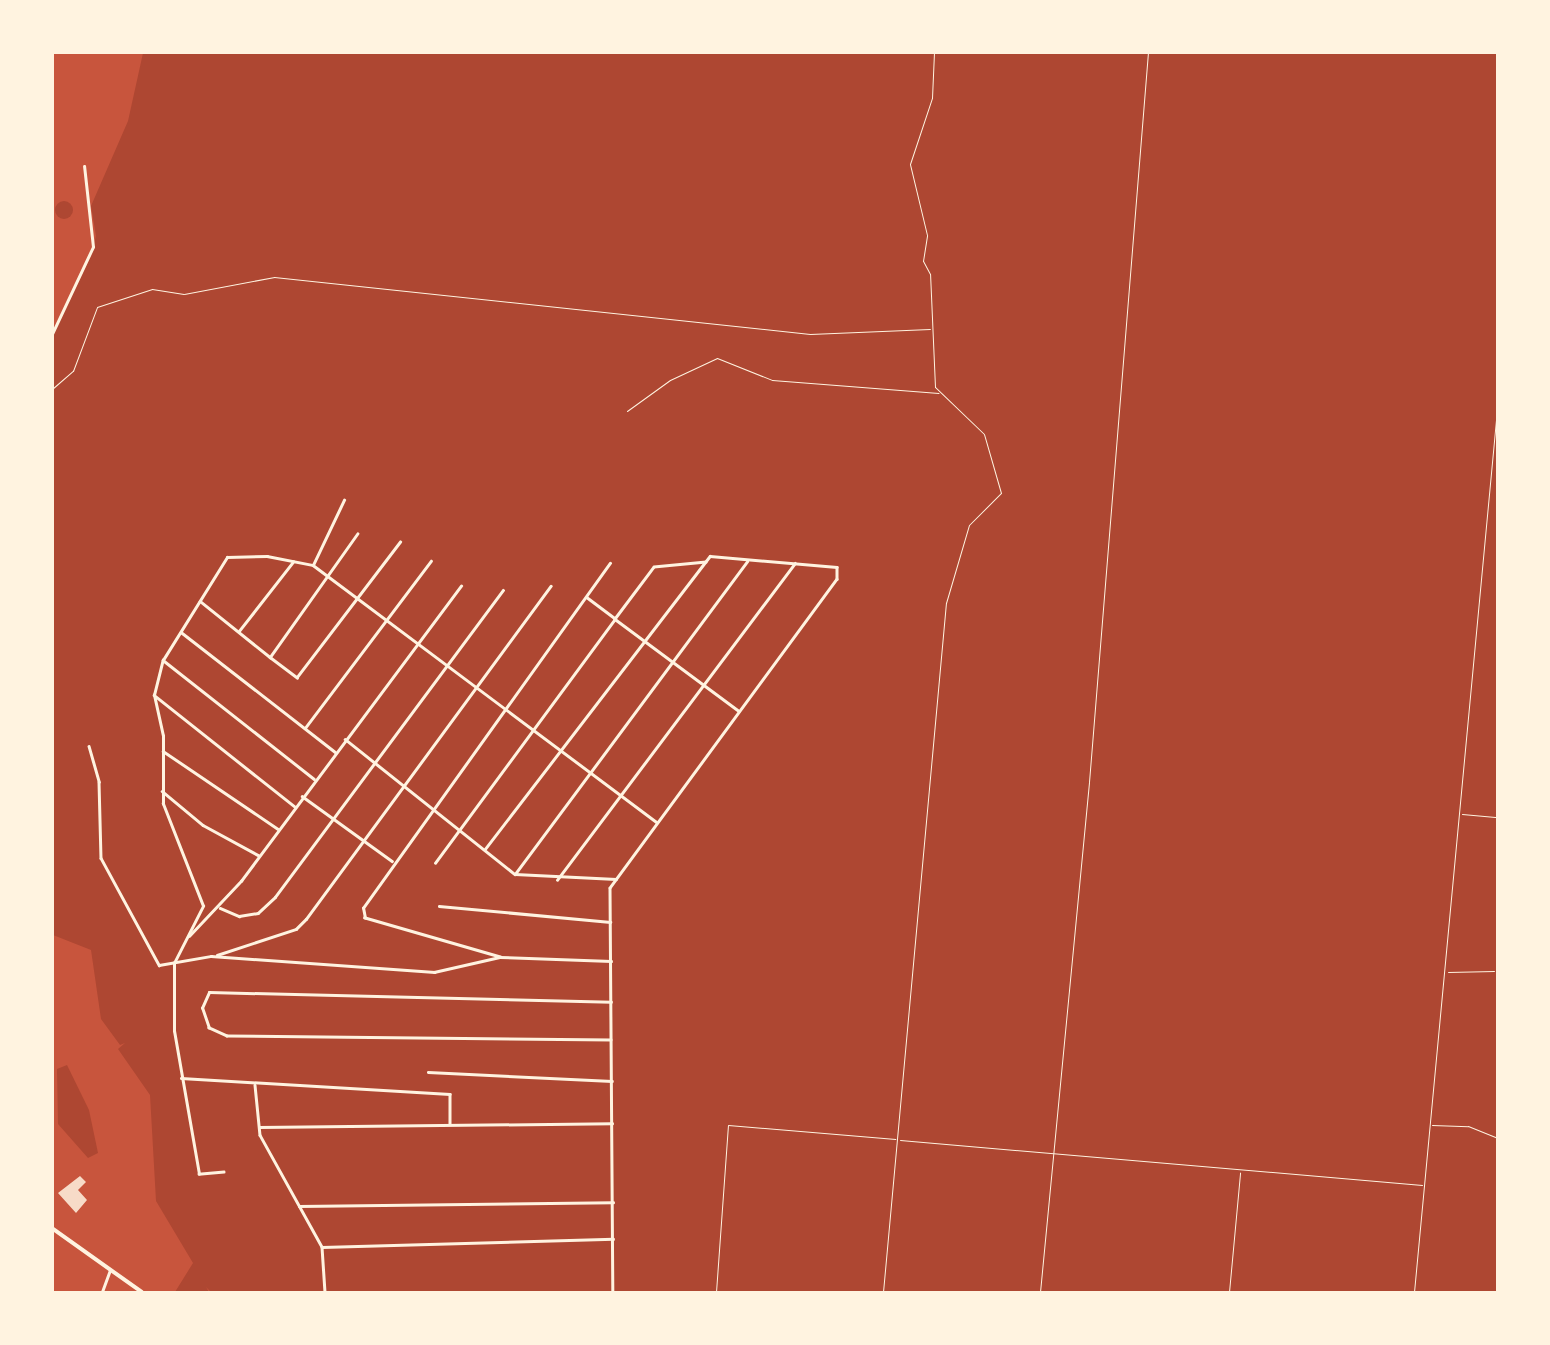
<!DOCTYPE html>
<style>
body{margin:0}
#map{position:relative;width:1550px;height:1345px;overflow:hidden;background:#c8553d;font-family:Barlow,sans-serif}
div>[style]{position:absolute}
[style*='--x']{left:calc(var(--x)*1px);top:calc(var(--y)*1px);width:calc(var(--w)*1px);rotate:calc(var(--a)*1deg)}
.green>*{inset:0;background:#ae4732}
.round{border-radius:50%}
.building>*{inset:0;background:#f7dbc8}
.path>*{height:1px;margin:-0.5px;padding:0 0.5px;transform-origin:0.5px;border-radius:0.5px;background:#fff3e0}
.minor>*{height:2.5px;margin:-1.25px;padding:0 1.25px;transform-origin:1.25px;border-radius:1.25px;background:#fff3e0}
.secondary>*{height:3.5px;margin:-1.75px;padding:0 1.75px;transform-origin:1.75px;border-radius:1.75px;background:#fff3e0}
span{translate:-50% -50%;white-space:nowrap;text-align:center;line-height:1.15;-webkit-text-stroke:5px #fff3e0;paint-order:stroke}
.frame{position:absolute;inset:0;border:54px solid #fff3e0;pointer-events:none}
</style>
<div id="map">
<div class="green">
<div style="clip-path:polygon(143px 53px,1497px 53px,1497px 1292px,211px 1292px,206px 1287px,209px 1292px,175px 1292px,193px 1263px,156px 1201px,150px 1095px,118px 1049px,125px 1043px,120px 1045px,101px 1019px,91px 950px,53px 935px,53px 335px,91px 256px,96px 236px,91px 206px,128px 121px)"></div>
<div class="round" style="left:55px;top:201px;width:18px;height:18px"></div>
<div style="clip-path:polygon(67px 1065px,89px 1110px,98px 1153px,88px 1158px,58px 1124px,57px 1069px)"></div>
</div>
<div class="building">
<div style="clip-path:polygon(80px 1176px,86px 1182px,78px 1190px,87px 1200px,76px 1213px,58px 1193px)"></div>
</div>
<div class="path">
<div style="--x:52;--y:389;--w:28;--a:-41"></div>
<div style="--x:73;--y:371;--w:68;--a:-69.4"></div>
<div style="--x:97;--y:307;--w:58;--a:-18.1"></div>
<div style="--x:152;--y:289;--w:32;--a:9"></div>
<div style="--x:184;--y:294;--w:92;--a:-10.7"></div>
<div style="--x:274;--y:277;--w:539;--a:6.07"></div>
<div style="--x:810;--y:334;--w:120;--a:-2.4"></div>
<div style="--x:627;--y:411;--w:53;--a:-35.8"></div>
<div style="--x:670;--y:380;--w:52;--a:-25.1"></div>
<div style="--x:717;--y:358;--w:59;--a:21.8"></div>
<div style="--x:772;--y:380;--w:167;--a:4.5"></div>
<div style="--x:1462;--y:814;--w:36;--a:5"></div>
<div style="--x:1448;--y:972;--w:46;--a:-1.2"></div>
<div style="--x:1432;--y:1125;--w:36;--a:2"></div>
<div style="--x:1468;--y:1126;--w:32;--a:22"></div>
<div style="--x:900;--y:1140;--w:524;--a:4.93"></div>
<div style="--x:716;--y:1292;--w:167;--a:-85.9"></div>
<div style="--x:728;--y:1125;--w:168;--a:4.8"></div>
<div style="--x:883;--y:1292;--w:692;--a:-84.78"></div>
<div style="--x:946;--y:603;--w:81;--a:-73.6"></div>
<div style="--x:969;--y:525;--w:45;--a:-45"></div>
<div style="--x:1001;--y:493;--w:61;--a:-106.1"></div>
<div style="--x:984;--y:434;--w:68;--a:-136.2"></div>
<div style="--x:935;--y:387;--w:113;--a:-92.5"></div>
<div style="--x:930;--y:274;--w:15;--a:-118"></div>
<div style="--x:923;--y:261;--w:26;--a:-81"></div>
<div style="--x:927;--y:235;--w:73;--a:-103.5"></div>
<div style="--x:910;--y:164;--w:70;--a:-71.6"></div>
<div style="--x:932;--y:98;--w:46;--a:-87.5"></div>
<div style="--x:1040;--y:1292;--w:512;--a:-84.51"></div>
<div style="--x:1089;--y:782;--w:732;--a:-85.38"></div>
<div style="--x:1229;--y:1292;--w:120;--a:-84.7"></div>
<div style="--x:1414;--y:1292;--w:898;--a:-84.63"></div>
</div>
<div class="minor">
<div style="--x:52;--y:334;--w:96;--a:-64.8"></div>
<div style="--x:93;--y:247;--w:81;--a:-96.3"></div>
<div style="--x:706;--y:562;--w:52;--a:174.5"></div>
<div style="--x:654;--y:567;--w:65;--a:126.9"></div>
<div style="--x:615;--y:619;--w:154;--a:36.6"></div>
<div style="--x:313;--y:565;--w:72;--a:-64.5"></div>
<div style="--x:200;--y:601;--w:90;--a:38.7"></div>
<div style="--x:270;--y:657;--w:151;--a:-54.7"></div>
<div style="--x:239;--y:631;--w:88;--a:-52"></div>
<div style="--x:181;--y:632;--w:195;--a:37.9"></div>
<div style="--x:270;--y:657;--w:34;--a:37"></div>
<div style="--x:297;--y:677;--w:170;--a:-52.7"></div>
<div style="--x:163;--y:660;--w:192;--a:38.2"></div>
<div style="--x:154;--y:695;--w:179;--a:38.4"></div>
<div style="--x:305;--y:728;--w:209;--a:-53"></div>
<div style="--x:345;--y:739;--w:217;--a:38.5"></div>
<div style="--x:515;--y:874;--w:101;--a:2.8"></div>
<div style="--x:89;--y:746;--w:37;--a:74"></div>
<div style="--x:99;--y:782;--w:76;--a:88.5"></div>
<div style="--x:101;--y:858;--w:122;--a:61.5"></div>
<div style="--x:159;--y:965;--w:53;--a:-9.8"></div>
<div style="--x:211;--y:956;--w:224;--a:4.1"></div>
<div style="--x:434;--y:972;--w:68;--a:-12.8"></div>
<div style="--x:500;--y:957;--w:111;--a:2.1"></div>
<div style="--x:163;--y:751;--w:139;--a:34.1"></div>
<div style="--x:162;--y:791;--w:53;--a:39.7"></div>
<div style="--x:203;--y:825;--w:63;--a:28.6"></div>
<div style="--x:302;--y:796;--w:111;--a:35.8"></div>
<div style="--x:485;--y:849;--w:369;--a:-52.5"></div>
<div style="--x:710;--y:556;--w:127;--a:5"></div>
<div style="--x:837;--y:567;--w:12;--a:90"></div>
<div style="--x:837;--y:579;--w:383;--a:126.3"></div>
<div style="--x:610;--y:888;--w:404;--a:89.6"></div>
<div style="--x:435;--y:863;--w:303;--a:-53.6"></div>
<div style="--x:615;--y:619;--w:35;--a:-143"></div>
<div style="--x:515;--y:874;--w:389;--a:-53.4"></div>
<div style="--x:557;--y:880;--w:396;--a:-53.1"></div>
<div style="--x:439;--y:906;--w:172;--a:5.3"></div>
<div style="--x:220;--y:908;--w:21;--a:23"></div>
<div style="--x:239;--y:916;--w:19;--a:-9"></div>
<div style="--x:258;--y:913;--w:23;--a:-43"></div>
<div style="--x:275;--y:897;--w:382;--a:-53.4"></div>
<div style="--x:189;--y:936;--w:76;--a:-46.6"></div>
<div style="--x:241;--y:881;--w:368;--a:-53.3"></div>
<div style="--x:217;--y:955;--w:83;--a:-18.2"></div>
<div style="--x:296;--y:929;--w:14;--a:-45"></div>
<div style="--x:306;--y:919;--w:413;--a:-53.7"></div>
<div style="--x:500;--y:957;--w:141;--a:-163.9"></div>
<div style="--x:365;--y:918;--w:10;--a:-101"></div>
<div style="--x:363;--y:908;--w:424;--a:-54.4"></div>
<div style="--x:611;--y:1040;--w:384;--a:-179.4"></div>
<div style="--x:227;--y:1036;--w:20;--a:-156"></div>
<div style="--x:209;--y:1028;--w:21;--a:-109"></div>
<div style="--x:202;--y:1008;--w:17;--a:-66"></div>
<div style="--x:209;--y:992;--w:402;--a:1.4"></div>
<div style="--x:428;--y:1072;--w:184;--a:2.8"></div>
<div style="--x:181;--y:1078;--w:269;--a:3.4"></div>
<div style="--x:450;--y:1094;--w:30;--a:90"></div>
<div style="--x:255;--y:1085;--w:50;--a:84.3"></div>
<div style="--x:260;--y:1135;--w:128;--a:61"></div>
<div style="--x:322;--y:1247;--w:45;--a:86.2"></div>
<div style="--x:259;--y:1127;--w:353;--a:-0.6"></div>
<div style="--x:224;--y:1172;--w:25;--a:175"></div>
<div style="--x:199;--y:1174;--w:145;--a:-99.9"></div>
<div style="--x:174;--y:1031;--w:68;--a:-90"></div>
<div style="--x:174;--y:963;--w:64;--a:-63"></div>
<div style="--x:203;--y:906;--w:110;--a:-111.4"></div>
<div style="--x:163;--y:804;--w:68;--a:-90"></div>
<div style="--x:163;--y:736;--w:42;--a:-102.4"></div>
<div style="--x:154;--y:695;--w:36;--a:-76"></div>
<div style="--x:163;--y:660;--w:121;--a:-58.1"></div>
<div style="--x:227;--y:557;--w:40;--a:-1.4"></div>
<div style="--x:267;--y:556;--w:47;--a:11.1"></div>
<div style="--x:313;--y:565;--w:429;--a:36.8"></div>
<div style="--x:299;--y:1206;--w:314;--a:-0.7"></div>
<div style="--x:322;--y:1247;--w:291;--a:-1.6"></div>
<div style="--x:102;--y:1292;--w:23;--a:-70"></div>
</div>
<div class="secondary">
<div style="--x:52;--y:1228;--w:110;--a:35.4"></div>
</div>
<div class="frame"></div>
</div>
